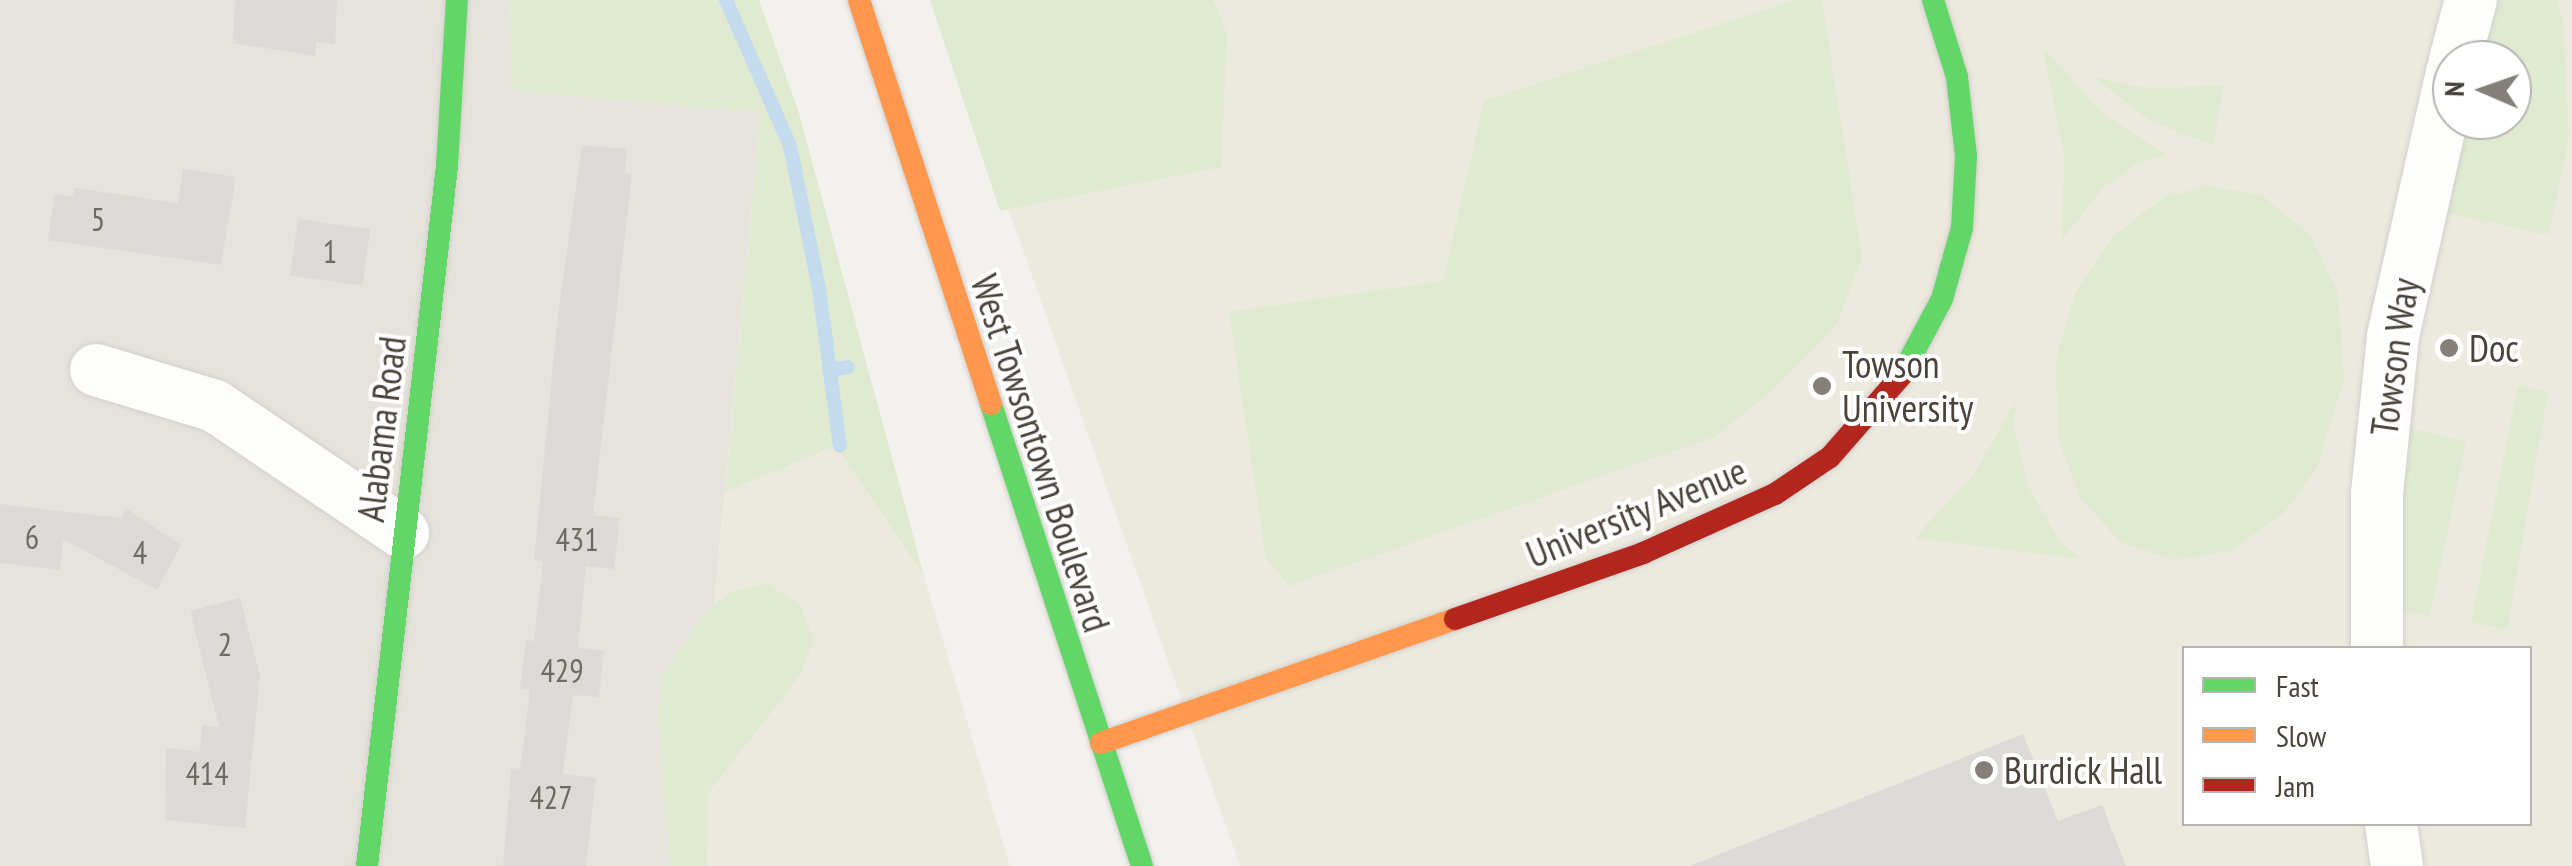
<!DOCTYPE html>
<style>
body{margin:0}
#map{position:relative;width:2572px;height:866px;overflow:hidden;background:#f3f1ee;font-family:"PT Sans Narrow",sans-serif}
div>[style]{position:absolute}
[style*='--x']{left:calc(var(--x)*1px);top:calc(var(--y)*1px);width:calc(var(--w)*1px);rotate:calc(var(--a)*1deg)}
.residential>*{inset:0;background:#e6e3dc}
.education>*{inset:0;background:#ece9de}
.green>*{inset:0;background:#e0ead0}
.stream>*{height:14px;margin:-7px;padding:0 7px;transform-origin:7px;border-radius:7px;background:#c3dbed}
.building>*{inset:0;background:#dcdad6;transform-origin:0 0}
.roads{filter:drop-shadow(0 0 2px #d1cfcc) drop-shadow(0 0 2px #d1cfcc)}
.street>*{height:52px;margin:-26px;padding:0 26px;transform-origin:26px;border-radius:26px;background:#fdfdfc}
.fast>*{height:22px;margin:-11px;padding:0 11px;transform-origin:11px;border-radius:11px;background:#63d668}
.slow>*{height:22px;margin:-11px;padding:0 11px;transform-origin:11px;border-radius:11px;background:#ff974d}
.jam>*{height:22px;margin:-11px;padding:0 11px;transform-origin:11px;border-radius:11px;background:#b3261e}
.dots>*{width:28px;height:28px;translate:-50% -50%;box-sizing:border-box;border:5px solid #fff;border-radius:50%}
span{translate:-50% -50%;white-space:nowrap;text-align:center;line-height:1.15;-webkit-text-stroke:8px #fff;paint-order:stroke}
.number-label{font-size:32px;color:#6e6a62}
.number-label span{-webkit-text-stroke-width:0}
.poi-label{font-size:38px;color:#49433a}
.left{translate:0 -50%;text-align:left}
.street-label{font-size:38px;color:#49433a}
.legend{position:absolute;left:2182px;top:646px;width:350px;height:180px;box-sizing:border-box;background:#fff;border:2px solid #b6b4b0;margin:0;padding:12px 18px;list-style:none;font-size:30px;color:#49433a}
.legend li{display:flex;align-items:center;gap:20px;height:50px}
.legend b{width:50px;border:2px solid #b6b4b0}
.north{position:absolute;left:2432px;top:40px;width:100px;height:100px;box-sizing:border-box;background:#fff;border:2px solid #b6b4b0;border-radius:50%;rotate:272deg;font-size:28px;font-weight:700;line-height:40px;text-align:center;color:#49433a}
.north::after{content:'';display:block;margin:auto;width:35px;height:45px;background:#848079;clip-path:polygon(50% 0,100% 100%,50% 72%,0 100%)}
</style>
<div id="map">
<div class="residential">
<div style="clip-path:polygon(0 0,509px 0,514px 91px,761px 112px,689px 866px,0 866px)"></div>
</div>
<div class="education">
<div style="clip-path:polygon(evenodd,935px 0,2572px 0,2572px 866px,1240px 866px,935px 0,2452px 60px,2512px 60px,2512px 120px,2452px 120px,2452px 60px,935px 0,2184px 648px,2530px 648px,2530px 824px,2184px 824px,2184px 648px)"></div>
<div style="clip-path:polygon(836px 446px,924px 576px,1010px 866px,689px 866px,725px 492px)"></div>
</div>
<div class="green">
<div style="clip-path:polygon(509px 0,759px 0,799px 113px,924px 576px,836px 446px,725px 492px,761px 112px,513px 91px)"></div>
<div style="clip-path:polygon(930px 0,1213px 0,1227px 34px,1221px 167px,1000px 211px)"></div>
<div style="clip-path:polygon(1795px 0,1822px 0,1862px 257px,1837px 324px,1775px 388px,1714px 437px,1289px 586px,1266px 558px,1229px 312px,1443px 281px,1484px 101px)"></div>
<div style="clip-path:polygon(2491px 0,2556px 0,2563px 20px,2569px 138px,2549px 235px,2439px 211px,2460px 120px,2512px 120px,2512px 60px,2475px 60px)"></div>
<div style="clip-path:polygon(2043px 48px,2102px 113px,2167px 155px,2137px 164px,2104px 187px,2062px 239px,2064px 155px)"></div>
<div style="clip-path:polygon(2094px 77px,2150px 89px,2224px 85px,2213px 145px,2150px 121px)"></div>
<div style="clip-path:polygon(2208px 186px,2263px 196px,2311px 236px,2338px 294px,2344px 379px,2317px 468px,2284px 513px,2230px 551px,2174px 560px,2121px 542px,2081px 499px,2058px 438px,2056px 359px,2075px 293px,2113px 236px,2165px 197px)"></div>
<div style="clip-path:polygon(2518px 386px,2548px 392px,2507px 630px,2471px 622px)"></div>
<div style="clip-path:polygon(2016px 401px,2013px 423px,2028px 486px,2058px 539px,2081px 559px,1915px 538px,1974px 474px)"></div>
<div style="clip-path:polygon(2405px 427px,2466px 442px,2430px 616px,2398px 610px)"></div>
<div style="clip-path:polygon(768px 584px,800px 605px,814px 640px,800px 675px,708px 793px,707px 866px,670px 866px,658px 712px,663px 675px,704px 613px,733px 591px)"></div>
</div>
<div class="stream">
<div style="--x:726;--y:0;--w:159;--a:66.3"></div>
<div style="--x:790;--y:146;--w:146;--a:78.5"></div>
<div style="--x:819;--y:289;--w:158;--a:82.4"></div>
<div style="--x:830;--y:370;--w:18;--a:-9"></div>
</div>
<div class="building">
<div style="clip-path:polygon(235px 0,337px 0,335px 44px,316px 42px,315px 56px,233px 43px)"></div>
<div style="clip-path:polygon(582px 145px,627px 149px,625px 173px,632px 174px,593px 515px,620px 518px,614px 569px,586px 566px,578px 648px,604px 650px,599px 697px,573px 695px,563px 774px,596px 778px,586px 866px,503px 866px,511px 768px,520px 769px,530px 690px,520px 689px,526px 640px,534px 641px,543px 561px,534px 560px,558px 314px)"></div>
<div style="clip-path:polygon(183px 169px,236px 177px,221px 265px,48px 240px,54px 194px,73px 197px,74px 188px,178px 203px)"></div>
<div style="left:298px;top:219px;width:73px;height:57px;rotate:8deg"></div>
<div style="clip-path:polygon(0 504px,121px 518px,126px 508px,181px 545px,157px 590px,63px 539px,60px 570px,0 563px)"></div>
<div style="clip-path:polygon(240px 598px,260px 676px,245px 828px,165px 820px,166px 748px,200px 752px,202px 725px,219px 727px,190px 611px)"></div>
<div style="clip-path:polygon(2023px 734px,2058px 821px,2102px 805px,2126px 866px,1690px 866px)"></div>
</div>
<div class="roads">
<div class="street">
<div style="--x:2455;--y:60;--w:62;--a:-75.1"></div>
<div style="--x:96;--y:370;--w:124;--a:16.8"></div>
<div style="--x:215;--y:406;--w:227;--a:34"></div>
<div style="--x:2377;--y:648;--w:154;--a:-90"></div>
<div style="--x:2377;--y:494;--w:159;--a:-84.2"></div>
<div style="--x:2393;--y:336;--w:271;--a:-77.4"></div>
<div style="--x:2391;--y:824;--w:42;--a:81.9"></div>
</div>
<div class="fast">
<div style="--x:1901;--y:376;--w:87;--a:-62"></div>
<div style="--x:1942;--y:299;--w:74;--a:-74.3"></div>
<div style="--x:1962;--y:228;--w:72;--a:-86.8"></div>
<div style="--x:1966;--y:156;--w:80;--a:-96.5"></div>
<div style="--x:1957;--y:77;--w:81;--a:-107.3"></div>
<div style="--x:991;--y:404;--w:486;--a:71.9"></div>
<div style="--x:367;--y:866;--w:705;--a:-83.48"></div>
<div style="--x:447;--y:166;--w:166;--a:-86.6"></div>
</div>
<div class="slow">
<div style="--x:859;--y:0;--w:425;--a:71.9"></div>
<div style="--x:1101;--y:743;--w:375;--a:-19.3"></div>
</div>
<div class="jam">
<div style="--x:1455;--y:619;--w:199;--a:-19.3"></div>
<div style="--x:1643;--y:553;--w:145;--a:-24.1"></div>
<div style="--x:1775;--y:494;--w:66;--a:-33.9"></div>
<div style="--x:1830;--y:457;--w:108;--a:-48.8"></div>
</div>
</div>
<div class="dots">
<div style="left:2449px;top:348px;background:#848079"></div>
<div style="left:1822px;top:386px;background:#848079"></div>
<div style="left:1984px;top:770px;background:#848079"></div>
</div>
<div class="number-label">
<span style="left:98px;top:219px">5</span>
<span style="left:330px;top:251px">1</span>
<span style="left:32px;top:537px">6</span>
<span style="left:577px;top:539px">431</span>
<span style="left:140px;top:552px">4</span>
<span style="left:225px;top:644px">2</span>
<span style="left:562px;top:670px">429</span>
<span style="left:207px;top:773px">414</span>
<span style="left:551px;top:797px">427</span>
</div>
<div class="poi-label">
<span class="left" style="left:2469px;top:348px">Doc</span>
<span class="left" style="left:1842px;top:386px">Towson<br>University</span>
<span class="left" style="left:2004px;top:770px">Burdick Hall</span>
</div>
<div class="street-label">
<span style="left:2394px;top:357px;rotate:-82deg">Towson Way</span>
<span style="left:381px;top:429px;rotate:-83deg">Alabama Road</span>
<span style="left:1041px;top:453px;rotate:72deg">West Towsontown Boulevard</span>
<span style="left:1636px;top:512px;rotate:-22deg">University Avenue</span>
</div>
<ul class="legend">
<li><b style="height:12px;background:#63d668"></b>Fast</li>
<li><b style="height:12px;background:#ff974d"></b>Slow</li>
<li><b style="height:12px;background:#b3261e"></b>Jam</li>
</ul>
<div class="north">N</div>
</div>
